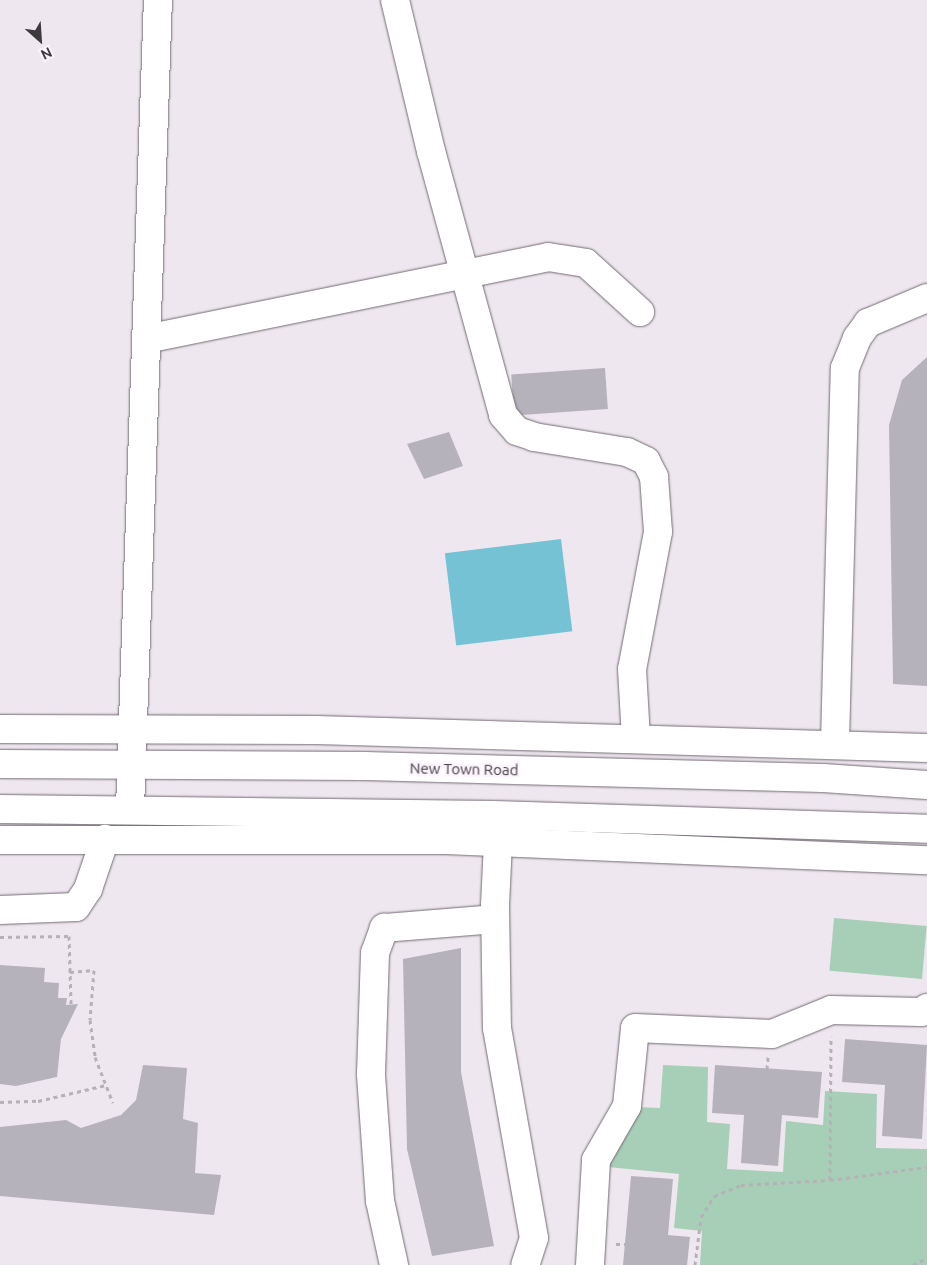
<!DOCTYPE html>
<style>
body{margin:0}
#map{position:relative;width:927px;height:1265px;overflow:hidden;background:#efe7ef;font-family:Ubuntu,sans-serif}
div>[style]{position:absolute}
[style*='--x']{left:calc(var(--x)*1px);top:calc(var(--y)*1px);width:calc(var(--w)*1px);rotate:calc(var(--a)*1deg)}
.green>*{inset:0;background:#a7cfb8;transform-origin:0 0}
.water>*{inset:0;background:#75c2d5;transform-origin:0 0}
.building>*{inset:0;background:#b6b2bc;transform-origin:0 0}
.path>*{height:3px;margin-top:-1.5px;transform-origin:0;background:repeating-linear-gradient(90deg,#b7b0b7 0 4px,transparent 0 8px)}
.roads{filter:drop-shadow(0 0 1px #726b72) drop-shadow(0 0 1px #726b72)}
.minor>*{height:28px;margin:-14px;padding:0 14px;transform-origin:14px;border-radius:14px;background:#fff}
.major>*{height:28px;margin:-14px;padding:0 14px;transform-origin:14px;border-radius:14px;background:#fff}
span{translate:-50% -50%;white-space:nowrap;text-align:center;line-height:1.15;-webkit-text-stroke:5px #fcf4fc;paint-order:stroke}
.street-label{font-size:15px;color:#3d3a3d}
.north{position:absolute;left:15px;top:15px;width:50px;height:50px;-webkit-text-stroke:4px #fcf4fc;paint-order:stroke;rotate:154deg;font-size:14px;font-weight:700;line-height:20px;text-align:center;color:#3d3a3d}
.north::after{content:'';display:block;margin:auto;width:18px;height:22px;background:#3d3a3d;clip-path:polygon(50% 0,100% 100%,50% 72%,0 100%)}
</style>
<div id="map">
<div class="green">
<div style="left:834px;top:918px;width:93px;height:53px;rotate:5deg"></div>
<div style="clip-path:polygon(663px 1065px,708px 1067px,707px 1122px,730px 1124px,727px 1169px,783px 1172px,786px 1121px,823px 1125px,825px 1091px,877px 1094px,876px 1148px,927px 1149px,927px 1265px,700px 1265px,702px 1231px,674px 1228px,679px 1174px,608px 1167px,636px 1107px,660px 1108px)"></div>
</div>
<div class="water">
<div style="left:561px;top:539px;width:93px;height:117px;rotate:83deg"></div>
</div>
<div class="building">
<div style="clip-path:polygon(927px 357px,927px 686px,893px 684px,889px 425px,902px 380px)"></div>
<div style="left:605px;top:368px;width:41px;height:94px;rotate:86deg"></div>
<div style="clip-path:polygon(449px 432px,463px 466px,424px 479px,407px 444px)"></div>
<div style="clip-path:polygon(461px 948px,461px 1072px,494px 1246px,432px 1256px,407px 1149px,403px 959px)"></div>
<div style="clip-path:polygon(0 965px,45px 968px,44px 982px,59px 983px,58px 998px,67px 998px,66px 1005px,78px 1004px,61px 1039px,57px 1077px,16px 1086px,0 1084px)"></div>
<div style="clip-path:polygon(845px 1039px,927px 1045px,922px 1139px,882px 1136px,885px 1085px,842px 1082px)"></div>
<div style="clip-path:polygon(143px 1065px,187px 1068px,183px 1119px,198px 1123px,195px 1173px,221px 1175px,214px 1215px,0 1196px,0 1127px,66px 1120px,81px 1128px,121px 1115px,136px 1100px)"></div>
<div style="clip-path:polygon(715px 1065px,822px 1072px,818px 1118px,782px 1115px,778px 1166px,741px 1163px,744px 1115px,712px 1113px)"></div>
<div style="clip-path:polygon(631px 1176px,673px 1179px,668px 1235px,690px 1237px,687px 1265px,623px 1265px)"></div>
</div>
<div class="path">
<div style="--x:0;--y:937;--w:69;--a:-0.8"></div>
<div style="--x:69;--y:936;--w:69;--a:88.3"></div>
<div style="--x:70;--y:972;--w:24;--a:-5"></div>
<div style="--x:94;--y:970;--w:50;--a:94.6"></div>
<div style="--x:90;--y:1020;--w:37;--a:82"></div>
<div style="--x:95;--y:1057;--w:49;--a:68.6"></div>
<div style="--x:767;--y:1069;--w:12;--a:-85"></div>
<div style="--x:0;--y:1102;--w:38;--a:-2"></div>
<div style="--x:38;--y:1101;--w:70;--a:-13.2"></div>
<div style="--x:830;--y:1180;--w:144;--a:-89.6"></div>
<div style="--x:616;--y:1244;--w:9;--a:0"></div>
<div style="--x:695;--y:1265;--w:48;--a:-82.9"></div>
<div style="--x:701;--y:1217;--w:25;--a:-58"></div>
<div style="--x:714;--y:1196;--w:29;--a:-22"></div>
<div style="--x:741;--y:1185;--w:89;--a:-3.2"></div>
<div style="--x:830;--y:1180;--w:98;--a:-7.6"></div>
<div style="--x:913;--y:1265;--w:16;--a:-27"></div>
</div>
<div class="roads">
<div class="minor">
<div style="--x:395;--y:0;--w:155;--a:76.6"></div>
<div style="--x:431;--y:151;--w:274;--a:74.7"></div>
<div style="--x:503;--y:415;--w:21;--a:49"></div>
<div style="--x:517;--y:431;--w:18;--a:19"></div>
<div style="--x:534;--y:437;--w:94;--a:9.2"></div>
<div style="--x:627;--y:452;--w:21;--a:25"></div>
<div style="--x:646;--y:461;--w:18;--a:63"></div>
<div style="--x:654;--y:477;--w:55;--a:85.8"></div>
<div style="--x:658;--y:532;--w:139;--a:100.7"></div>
<div style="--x:632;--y:669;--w:69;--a:86.7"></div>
<div style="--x:146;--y:339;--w:410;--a:-11.5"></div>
<div style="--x:548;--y:257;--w:38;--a:9"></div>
<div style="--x:586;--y:263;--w:73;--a:42.2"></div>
<div style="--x:0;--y:729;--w:316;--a:0.2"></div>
<div style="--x:316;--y:730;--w:611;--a:1.69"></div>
<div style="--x:835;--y:742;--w:374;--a:-88.5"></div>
<div style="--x:845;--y:368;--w:32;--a:-68"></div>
<div style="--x:857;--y:338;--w:19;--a:-54"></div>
<div style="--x:868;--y:323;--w:64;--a:-23"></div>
<div style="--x:130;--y:808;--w:808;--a:-88.02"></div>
<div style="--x:0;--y:840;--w:446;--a:0"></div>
<div style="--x:446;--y:840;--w:481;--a:2.4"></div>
<div style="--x:498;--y:842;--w:63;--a:92.7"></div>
<div style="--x:495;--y:905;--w:123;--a:89.1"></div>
<div style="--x:497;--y:1028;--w:213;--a:80"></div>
<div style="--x:534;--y:1238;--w:28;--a:108"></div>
<div style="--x:0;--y:910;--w:76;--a:-2.3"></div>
<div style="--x:76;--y:907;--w:22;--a:-56"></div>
<div style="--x:88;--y:889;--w:53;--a:-71.2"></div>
<div style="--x:394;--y:1265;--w:66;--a:-102.3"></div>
<div style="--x:380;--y:1201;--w:127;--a:-94.1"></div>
<div style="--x:371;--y:1074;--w:121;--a:-88.1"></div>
<div style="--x:375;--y:953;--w:27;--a:-70"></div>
<div style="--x:384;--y:928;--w:111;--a:-4.6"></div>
<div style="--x:590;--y:1265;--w:105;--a:-86.7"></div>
<div style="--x:596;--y:1160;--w:62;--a:-60.1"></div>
<div style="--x:627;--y:1106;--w:78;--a:-84.1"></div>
<div style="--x:635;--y:1028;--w:137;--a:2.5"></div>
<div style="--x:772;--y:1034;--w:64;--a:-22.1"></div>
<div style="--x:831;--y:1010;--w:90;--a:1.3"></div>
<div style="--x:921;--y:1012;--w:7;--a:-34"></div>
</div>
<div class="major">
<div style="--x:0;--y:764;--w:365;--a:0.3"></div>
<div style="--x:365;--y:766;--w:458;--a:1.5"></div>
<div style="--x:823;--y:778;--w:104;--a:3.9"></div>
<div style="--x:0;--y:809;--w:493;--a:0.7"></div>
<div style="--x:493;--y:815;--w:434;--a:1.8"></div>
</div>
</div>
<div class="street-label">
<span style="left:464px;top:769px;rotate:1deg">New Town Road</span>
</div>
<div class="north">N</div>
</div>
